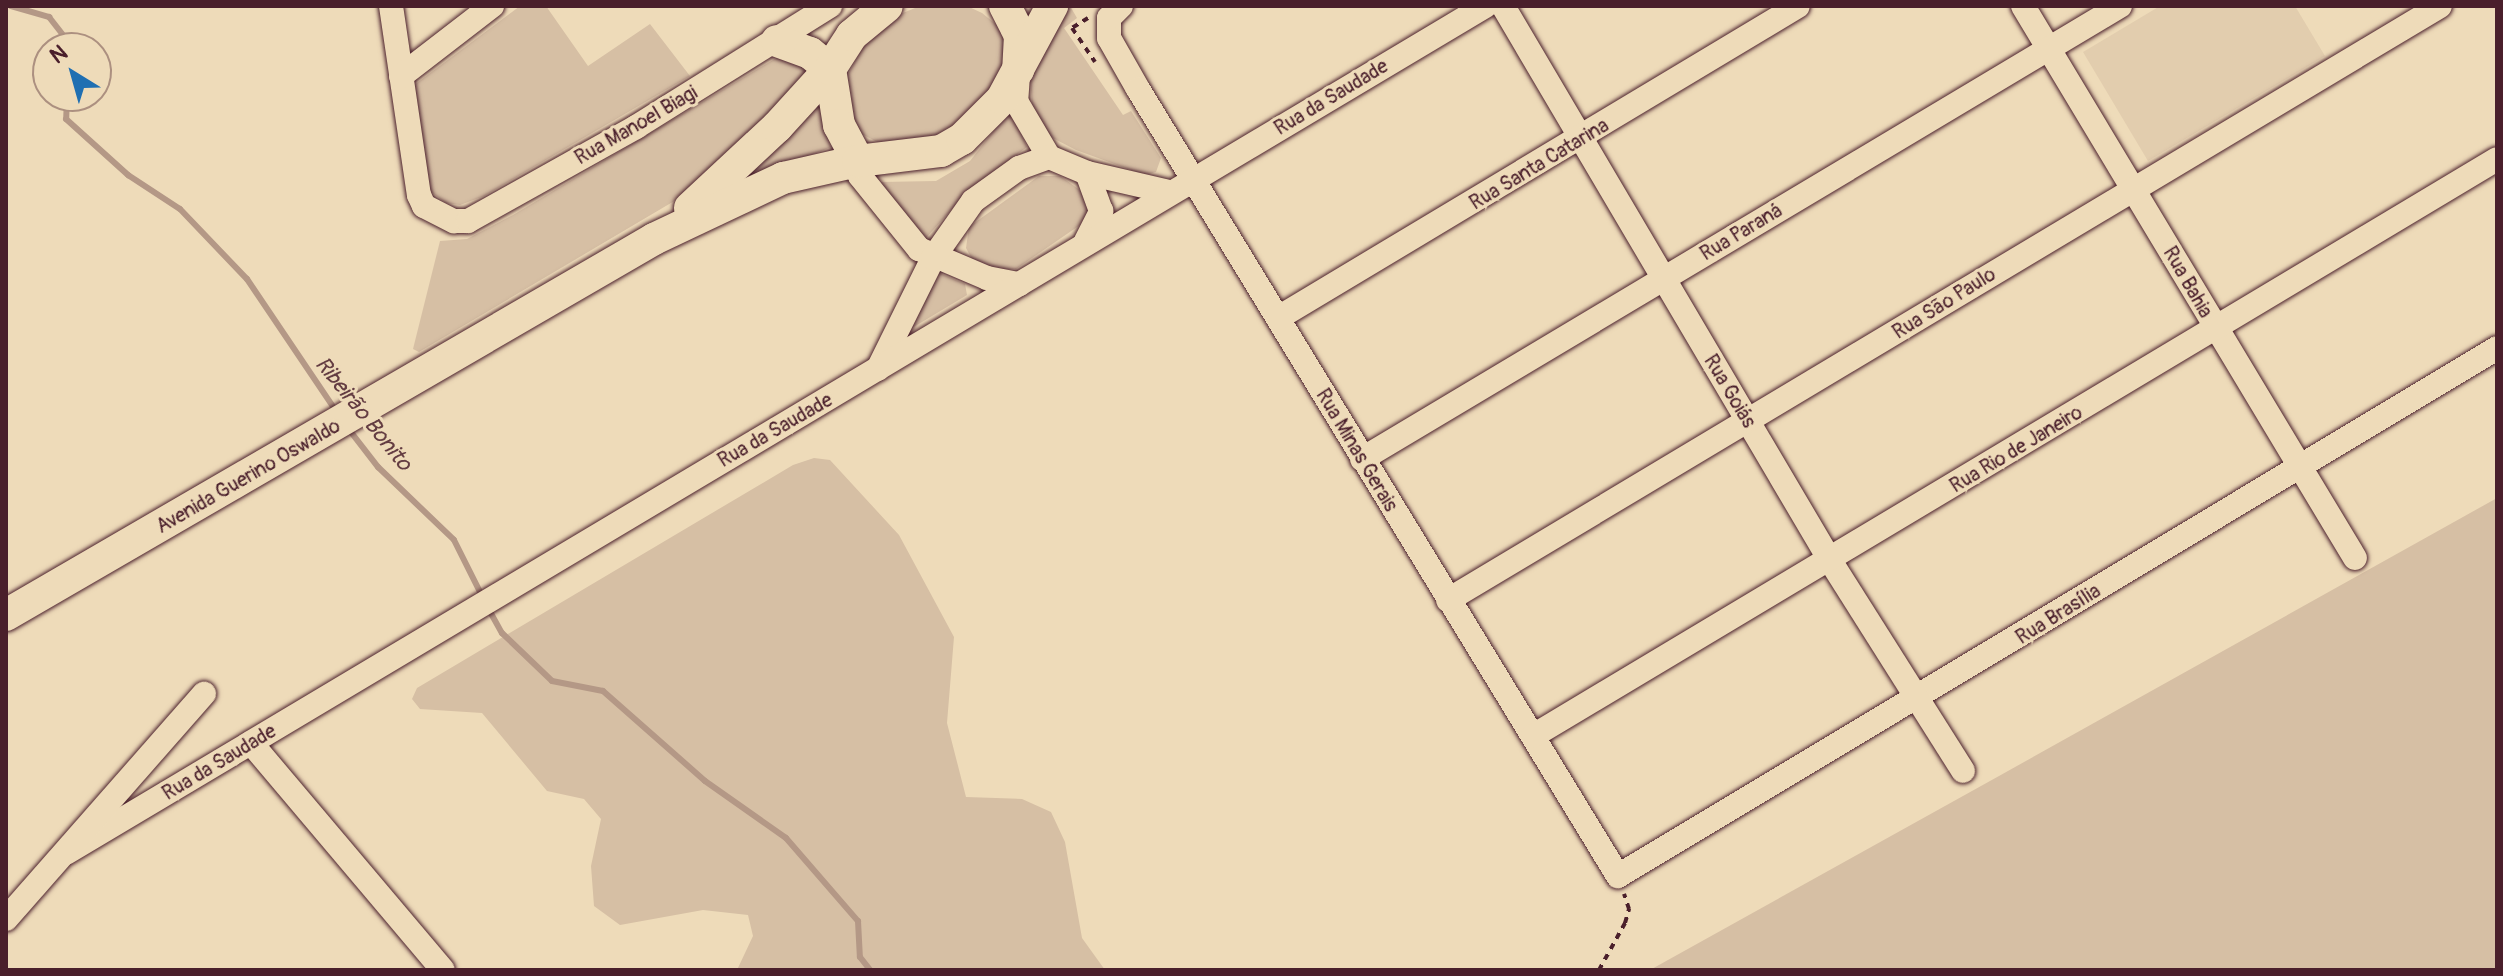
<!DOCTYPE html>
<meta charset="utf-8">
<style>
body{margin:0}
#map{position:relative;width:2503px;height:976px;overflow:hidden;background:#eedbb9;font-family:Pangolin,sans-serif}
div>[style]{position:absolute}
[style*='--x']{left:calc(var(--x)*1px);top:calc(var(--y)*1px);width:calc(var(--w)*1px);rotate:calc(var(--a)*1deg)}
.built>*{inset:0;background:#e2cdae}
.green>*{inset:0;background:#d6bfa4}
.stream>*{height:6px;margin:-3px;padding:0 3px;transform-origin:3px;border-radius:3px;background:#b49886}
.path>*{height:4px;margin-top:-2px;transform-origin:0;background:repeating-linear-gradient(90deg,#4a1f2b 0 6px,transparent 0 12px)}
.roads{filter:drop-shadow(0 0 2px #4a1f2b) drop-shadow(0 0 2px #4a1f2b)}
.street>*{height:24px;margin:-12px;padding:0 12px;transform-origin:12px;border-radius:12px;background:#eedbb9}
.secondary>*{height:32px;margin:-16px;padding:0 16px;transform-origin:16px;border-radius:16px;background:#eedbb9}
span{translate:-50% -50%;white-space:nowrap;text-align:center;line-height:1.15;-webkit-text-stroke:6px #eedbb9;paint-order:stroke}
.street-label{font-size:20px;color:#4a1f2b}
.water-label{font-size:22px;color:#643d42;font-style:italic}
.frame{position:absolute;inset:0;border:8px solid #4a1f2b;pointer-events:none}
.north{position:absolute;left:32px;top:32px;width:80px;height:80px;box-sizing:border-box;background:#eedbb9;border:2px solid #ac9080;border-radius:50%;rotate:323deg;font-size:22px;font-weight:700;line-height:32px;text-align:center;color:#4a1f2b}
.north::after{content:'';display:block;margin:auto;width:28px;height:36px;background:#1f6fb2;clip-path:polygon(50% 0,100% 100%,50% 72%,0 100%)}
</style>
<div id="map">
<div class="built">
<div style="clip-path:polygon(2160px 6px,2295px 6px,2325px 56px,2148px 161px,2083px 52px)"></div>
</div>
<div class="green">
<div style="clip-path:polygon(520px 6px,546px 6px,588px 66px,650px 24px,690px 76px,484px 196px,460px 205px,446px 203px,430px 191px,413px 86px)"></div>
<div style="clip-path:polygon(920px 6px,967px 6px,982px 13px,1003px 30px,1006px 57px,992px 87px,950px 129px,933px 138px,881px 144px,856px 131px,843px 84px,865px 43px,893px 17px)"></div>
<div style="clip-path:polygon(1062px 6px,1070px 6px,1077px 18px,1064px 28px,1123px 115px,1131px 111px,1161px 158px,1156px 172px,1145px 175px,1076px 150px,1045px 134px,1033px 120px,1030px 75px)"></div>
<div style="clip-path:polygon(778px 57px,810px 69px,723px 166px,676px 200px,419px 352px,413px 349px,440px 241px,467px 239px,513px 215px)"></div>
<div style="clip-path:polygon(818px 105px,831px 147px,750px 180px,747px 175px)"></div>
<div style="clip-path:polygon(1010px 110px,1027px 147px,970px 189px,925px 239px,880px 182px,936px 181px,970px 161px)"></div>
<div style="clip-path:polygon(1039px 176px,1060px 176px,1084px 193px,1088px 212px,1080px 225px,1016px 269px,994px 269px,973px 261px,966px 248px,969px 227px)"></div>
<div style="clip-path:polygon(939px 273px,965px 284px,967px 295px,912px 328px)"></div>
<div style="clip-path:polygon(814px 458px,830px 460px,899px 535px,954px 637px,947px 723px,966px 797px,1022px 799px,1051px 812px,1065px 842px,1082px 938px,1105px 970px,737px 970px,753px 936px,748px 915px,703px 910px,620px 925px,594px 906px,591px 866px,601px 819px,584px 799px,547px 791px,482px 713px,420px 709px,412px 699px,417px 688px,793px 465px)"></div>
<div style="clip-path:polygon(2497px 498px,2497px 970px,1650px 970px,1999px 776px)"></div>
</div>
<div class="stream">
<div style="--x:11;--y:6;--w:40;--a:16"></div>
<div style="--x:49;--y:17;--w:39;--a:52"></div>
<div style="--x:67;--y:96;--w:23;--a:92"></div>
<div style="--x:66;--y:119;--w:84;--a:42.1"></div>
<div style="--x:128;--y:175;--w:62;--a:33.2"></div>
<div style="--x:180;--y:209;--w:97;--a:46.3"></div>
<div style="--x:247;--y:279;--w:159;--a:56"></div>
<div style="--x:347;--y:427;--w:51;--a:52.2"></div>
<div style="--x:378;--y:467;--w:105;--a:43.8"></div>
<div style="--x:454;--y:540;--w:65;--a:63.4"></div>
<div style="--x:488;--y:608;--w:29;--a:61"></div>
<div style="--x:502;--y:633;--w:69;--a:43.8"></div>
<div style="--x:552;--y:681;--w:52;--a:11.1"></div>
<div style="--x:603;--y:691;--w:136;--a:41.4"></div>
<div style="--x:705;--y:781;--w:99;--a:35.1"></div>
<div style="--x:786;--y:838;--w:110;--a:49.1"></div>
<div style="--x:858;--y:921;--w:36;--a:87"></div>
<div style="--x:860;--y:957;--w:16;--a:52"></div>
</div>
<div class="path">
<div style="--x:1088;--y:18;--w:19;--a:148"></div>
<div style="--x:1072;--y:28;--w:41;--a:55.9"></div>
<div style="--x:1599;--y:970;--w:54;--a:-61"></div>
<div style="--x:1625;--y:923;--w:15;--a:-74"></div>
<div style="--x:1629;--y:909;--w:16;--a:-108"></div>
</div>
<div class="roads">
<div class="street">
<div style="--x:391;--y:6;--w:191;--a:81.6"></div>
<div style="--x:419;--y:195;--w:12;--a:66"></div>
<div style="--x:424;--y:206;--w:34;--a:27"></div>
<div style="--x:454;--y:221;--w:14;--a:0"></div>
<div style="--x:468;--y:221;--w:193;--a:-29.2"></div>
<div style="--x:636;--y:127;--w:229;--a:-32"></div>
<div style="--x:1121;--y:6;--w:17;--a:135"></div>
<div style="--x:1109;--y:18;--w:20;--a:90"></div>
<div style="--x:1109;--y:38;--w:59;--a:60.4"></div>
<div style="--x:1138;--y:89;--w:922;--a:58.62"></div>
<div style="--x:1618;--y:876;--w:1025;--a:-30.99"></div>
<div style="--x:1503;--y:6;--w:646;--a:59.46"></div>
<div style="--x:1831;--y:562;--w:247;--a:57.7"></div>
<div style="--x:2023;--y:6;--w:644;--a:58.98"></div>
<div style="--x:1018;--y:75;--w:26;--a:94"></div>
<div style="--x:1016;--y:101;--w:65;--a:59.5"></div>
<div style="--x:1049;--y:157;--w:41;--a:22.8"></div>
<div style="--x:1087;--y:173;--w:84;--a:13"></div>
<div style="--x:401;--y:76;--w:115;--a:-37.6"></div>
<div style="--x:858;--y:161;--w:15;--a:82"></div>
<div style="--x:860;--y:176;--w:94;--a:51.1"></div>
<div style="--x:919;--y:249;--w:74;--a:23.1"></div>
<div style="--x:987;--y:278;--w:33;--a:11"></div>
<div style="--x:1086;--y:241;--w:34;--a:-63"></div>
<div style="--x:1101;--y:211;--w:40;--a:-110.2"></div>
<div style="--x:1278;--y:318;--w:606;--a:-30.96"></div>
<div style="--x:878;--y:369;--w:124;--a:-63.6"></div>
<div style="--x:933;--y:258;--w:70;--a:-54.9"></div>
<div style="--x:973;--y:201;--w:57;--a:-35.7"></div>
<div style="--x:1019;--y:168;--w:32;--a:-20"></div>
<div style="--x:1362;--y:459;--w:883;--a:-30.86"></div>
<div style="--x:1448;--y:600;--w:1156;--a:-30.91"></div>
<div style="--x:1533;--y:736;--w:1123;--a:-30.9"></div>
<div style="--x:251;--y:743;--w:297;--a:49.8"></div>
<div style="--x:66;--y:853;--w:1653;--a:-30.83"></div>
<div style="--x:6;--y:919;--w:300;--a:-48.7"></div>
</div>
<div class="secondary">
<div style="--x:1005;--y:6;--w:33;--a:63"></div>
<div style="--x:1020;--y:35;--w:35;--a:93"></div>
<div style="--x:777;--y:41;--w:35;--a:20"></div>
<div style="--x:810;--y:53;--w:26;--a:39"></div>
<div style="--x:830;--y:69;--w:57;--a:80.9"></div>
<div style="--x:839;--y:125;--w:41;--a:62.2"></div>
<div style="--x:690;--y:208;--w:119;--a:-43"></div>
<div style="--x:777;--y:127;--w:79;--a:-47.6"></div>
<div style="--x:830;--y:69;--w:40;--a:-57.1"></div>
<div style="--x:852;--y:35;--w:45;--a:-39.6"></div>
<div style="--x:6;--y:615;--w:749;--a:-30.12"></div>
<div style="--x:654;--y:239;--w:143;--a:-25.3"></div>
<div style="--x:783;--y:178;--w:77;--a:-12.8"></div>
<div style="--x:858;--y:161;--w:84;--a:-6.9"></div>
<div style="--x:941;--y:151;--w:24;--a:-30"></div>
<div style="--x:962;--y:139;--w:57;--a:-45"></div>
<div style="--x:1002;--y:99;--w:106;--a:-61.7"></div>
</div>
</div>
<div class="street-label">
<span style="left:1331px;top:97px;rotate:-31deg">Rua da Saudade</span>
<span style="left:636px;top:125px;rotate:-30deg">Rua Manoel Biagi</span>
<span style="left:1539px;top:164px;rotate:-31deg">Rua Santa Catarina</span>
<span style="left:1741px;top:232px;rotate:-31deg">Rua Paraná</span>
<span style="left:2188px;top:282px;rotate:60deg">Rua Bahia</span>
<span style="left:1944px;top:303px;rotate:-32deg">Rua São Paulo</span>
<span style="left:1730px;top:391px;rotate:59deg">Rua Goiás</span>
<span style="left:775px;top:430px;rotate:-30deg">Rua da Saudade</span>
<span style="left:2016px;top:449px;rotate:-31deg">Rua Rio de Janeiro</span>
<span style="left:1357px;top:450px;rotate:59deg">Rua Minas Gerais</span>
<span style="left:248px;top:476px;rotate:-30deg">Avenida Guerino Oswaldo</span>
<span style="left:2058px;top:614px;rotate:-32deg">Rua Brasília</span>
<span style="left:219px;top:762px;rotate:-31deg">Rua da Saudade</span>
</div>
<div class="water-label">
<span style="left:363px;top:414px;rotate:51deg">Ribeirão Bonito</span>
</div>
<div class="frame"></div>
<div class="north">N</div>
</div>
